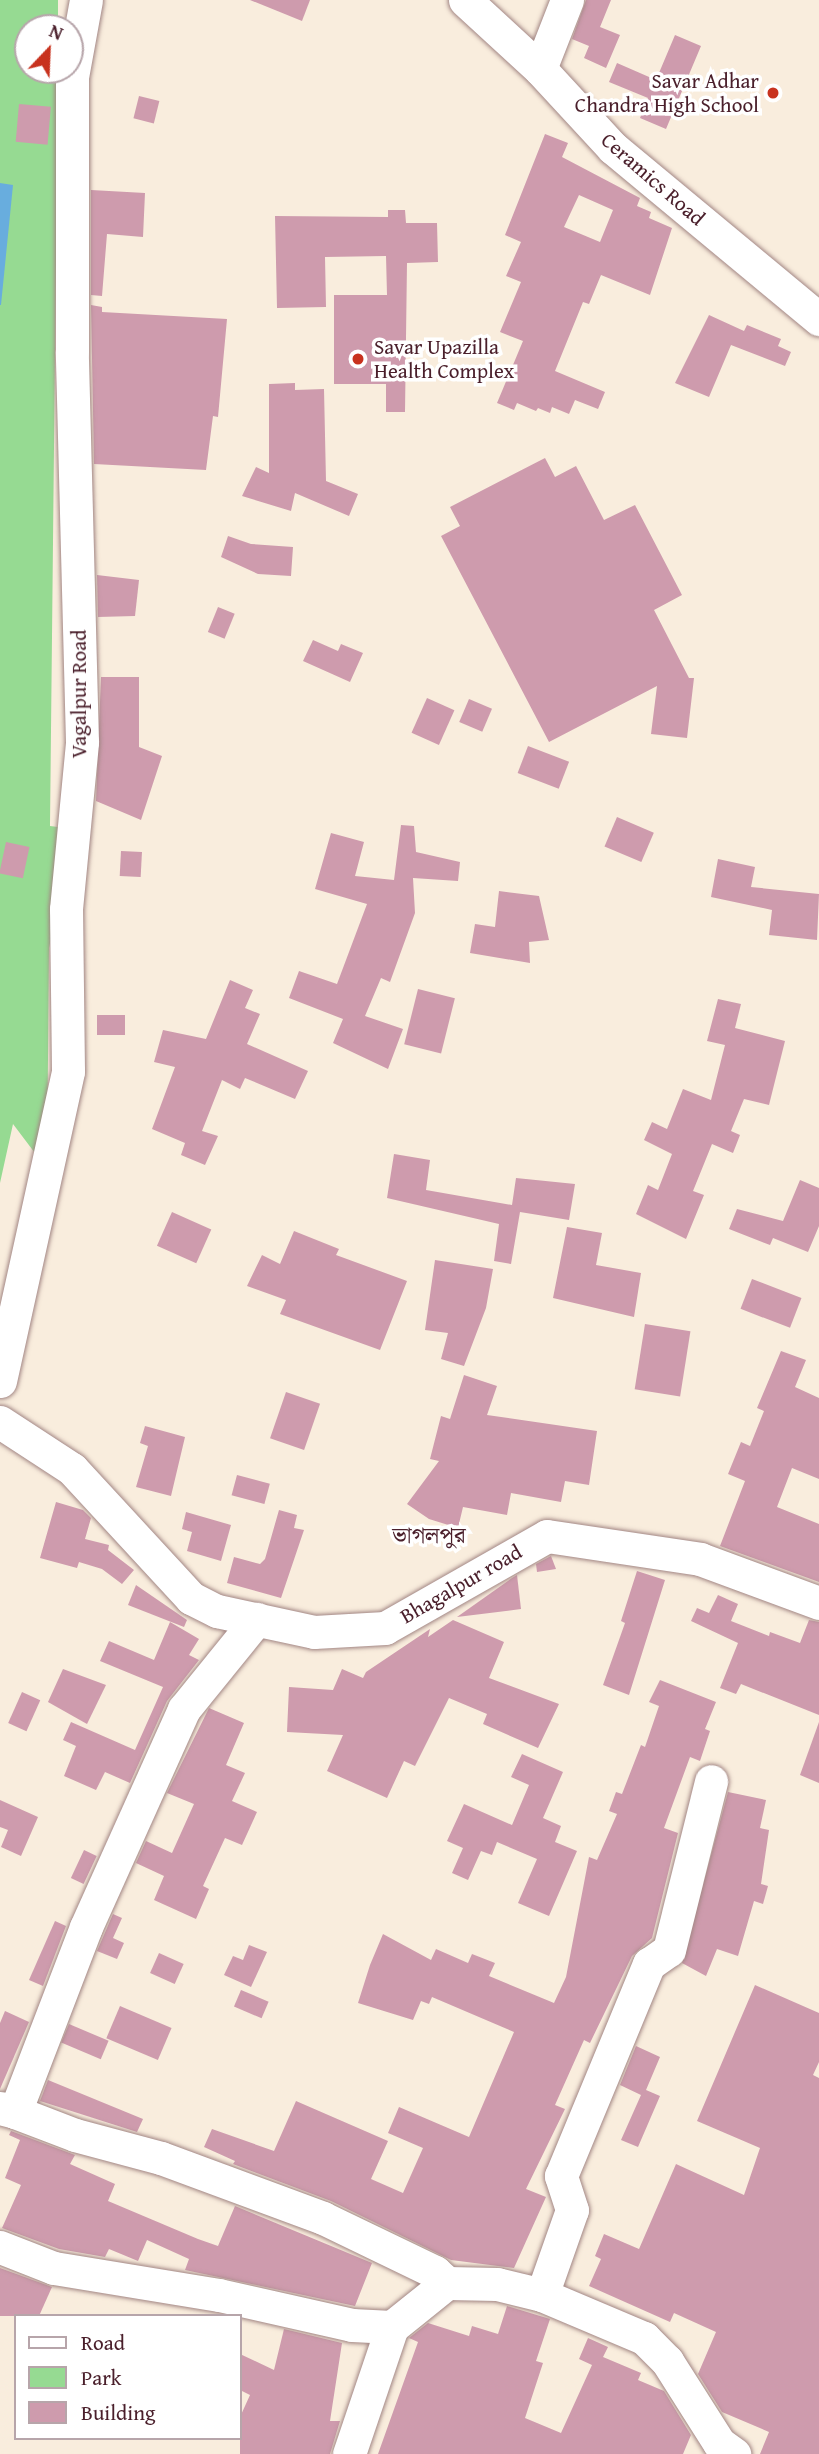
<!DOCTYPE html>
<meta charset="utf-8">
<style>
body{margin:0}
#map{position:relative;width:819px;height:2454px;overflow:hidden;background:#f9eddd;font-family:"Gentium Book Plus","Noto Serif Bengali",serif}
div>[style]{position:absolute}
[style*='--x']{left:calc(var(--x)*1px);top:calc(var(--y)*1px);width:calc(var(--w)*1px);rotate:calc(var(--a)*1deg)}
.green>*{inset:0;background:#96da92}
.water>*{inset:0;background:#68adde}
.building>*{inset:0;background:#ce9bad;transform-origin:0 0}
.roads{filter:drop-shadow(0 0 2px #a28684) drop-shadow(0 0 2px #a28684)}
.minor>*{height:33px;margin:-16.5px;padding:0 16.5px;transform-origin:16.5px;border-radius:16.5px;background:#fff}
.dots>*{width:19px;height:19px;translate:-50% -50%;box-sizing:border-box;border:4px solid #fff;border-radius:50%}
span{translate:-50% -50%;white-space:nowrap;text-align:center;line-height:1.15;-webkit-text-stroke:7px #fff;paint-order:stroke}
.poi-label{font-size:21px;color:#4a1f2b}
.right{translate:-100% -50%;text-align:right}
.left{translate:0 -50%;text-align:left}
.street-label{font-size:21px;color:#4a1f2b}
.neighbourhood-label{font-size:23px;color:#4a1f2b}
.legend{position:absolute;left:14px;top:2314px;width:228px;height:126px;box-sizing:border-box;background:#fff;border:2px solid #b7a5aa;margin:0;padding:9px 12px;list-style:none;font-size:21px;color:#4a1f2b}
.legend li{display:flex;align-items:center;gap:14px;height:35px}
.legend b{width:35px;border:2px solid #b7a5aa}
.north{position:absolute;left:14px;top:14px;width:70px;height:70px;box-sizing:border-box;background:#fff;border:2px solid #b7a5aa;border-radius:50%;rotate:23deg;font-size:19px;font-weight:700;line-height:28px;text-align:center;color:#4a1f2b}
.north::after{content:'';display:block;margin:auto;width:24px;height:32px;background:#c8321e;clip-path:polygon(50% 0,100% 100%,50% 72%,0 100%)}
</style>
<div id="map">
<div class="green">
<div style="clip-path:polygon(0 0,58px 0,58px 28px,28px 28px,28px 70px,58px 70px,50px 826px,74px 829px,49px 948px,47px 1169px,13px 1124px,0 1183px)"></div>
</div>
<div class="water">
<div style="clip-path:polygon(0 183px,13px 185px,1px 305px,0 305px)"></div>
</div>
<div class="building">
<div style="clip-path:polygon(250px 0,310px 0,302px 21px)"></div>
<div style="clip-path:polygon(586px 0,611px 0,600px 27px,620px 35px,606px 68px,584px 58px,589px 46px,572px 39px)"></div>
<div style="clip-path:polygon(675px 35px,701px 46px,666px 129px,640px 118px,648px 98px,609px 82px,617px 63px,656px 80px)"></div>
<div style="left:139px;top:96px;width:21px;height:23px;rotate:14deg"></div>
<div style="left:19px;top:104px;width:32px;height:38px;rotate:5deg"></div>
<div style="clip-path:polygon(evenodd,545px 134px,568px 143px,562px 157px,640px 198px,637px 206px,651px 212px,649px 218px,672px 228px,650px 295px,601px 275px,589px 304px,583px 302px,555px 371px,605px 392px,598px 409px,575px 400px,569px 414px,552px 407px,550px 413px,538px 408px,536px 411px,517px 403px,514px 410px,497px 403px,523px 341px,500px 332px,521px 282px,506px 276px,521px 242px,505px 235px,545px 134px,579px 195px,613px 210px,600px 242px,564px 227px,579px 195px)"></div>
<div style="clip-path:polygon(91px 190px,145px 193px,143px 237px,107px 234px,102px 296px,91px 295px)"></div>
<div style="clip-path:polygon(388px 210px,405px 210px,406px 223px,437px 223px,438px 262px,407px 263px,405px 412px,386px 412px,386px 384px,334px 384px,334px 295px,387px 295px,386px 256px,325px 257px,326px 307px,277px 308px,275px 216px,388px 217px)"></div>
<div style="clip-path:polygon(91px 305px,102px 307px,102px 312px,227px 319px,218px 417px,213px 416px,206px 470px,94px 464px)"></div>
<div style="clip-path:polygon(709px 315px,744px 331px,747px 325px,781px 339px,778px 346px,791px 352px,785px 366px,731px 345px,709px 397px,675px 383px)"></div>
<div style="clip-path:polygon(295px 383px,295px 390px,324px 389px,326px 481px,358px 494px,349px 516px,295px 493px,291px 511px,242px 496px,256px 467px,269px 473px,269px 384px)"></div>
<div style="clip-path:polygon(545px 458px,555px 477px,576px 466px,604px 520px,635px 505px,682px 595px,654px 610px,689px 678px,694px 678px,687px 738px,651px 734px,657px 686px,549px 742px,441px 536px,460px 526px,450px 507px)"></div>
<div style="clip-path:polygon(228px 536px,251px 544px,293px 547px,291px 576px,258px 574px,221px 557px)"></div>
<div style="clip-path:polygon(97px 575px,139px 580px,135px 616px,98px 617px)"></div>
<div style="left:218px;top:607px;width:18px;height:27px;rotate:22deg"></div>
<div style="clip-path:polygon(313px 640px,338px 651px,341px 644px,363px 653px,350px 682px,303px 661px)"></div>
<div style="clip-path:polygon(101px 677px,139px 677px,139px 747px,162px 756px,141px 820px,96px 801px)"></div>
<div style="left:427px;top:698px;width:30px;height:38px;rotate:24deg"></div>
<div style="left:469px;top:699px;width:25px;height:25px;rotate:23deg"></div>
<div style="left:528px;top:746px;width:44px;height:29px;rotate:21deg"></div>
<div style="left:617px;top:817px;width:40px;height:32px;rotate:23deg"></div>
<div style="clip-path:polygon(401px 825px,414px 826px,416px 852px,460px 862px,458px 881px,413px 878px,415px 913px,390px 982px,381px 978px,365px 1016px,403px 1029px,388px 1069px,333px 1043px,343px 1019px,289px 998px,299px 971px,337px 984px,367px 904px,315px 889px,331px 833px,364px 842px,355px 876px,394px 880px)"></div>
<div style="left:6px;top:842px;width:24px;height:32px;rotate:12deg"></div>
<div style="left:121px;top:851px;width:21px;height:25px;rotate:3deg"></div>
<div style="clip-path:polygon(718px 859px,755px 867px,751px 887px,819px 894px,817px 940px,769px 935px,772px 910px,711px 897px)"></div>
<div style="clip-path:polygon(499px 891px,539px 896px,549px 940px,529px 942px,530px 963px,470px 953px,475px 924px,495px 927px)"></div>
<div style="clip-path:polygon(230px 980px,253px 990px,245px 1008px,260px 1014px,247px 1044px,308px 1071px,295px 1099px,245px 1078px,240px 1089px,222px 1080px,202px 1131px,218px 1136px,205px 1165px,181px 1155px,185px 1143px,152px 1129px,175px 1067px,154px 1062px,163px 1030px,206px 1039px)"></div>
<div style="left:418px;top:989px;width:38px;height:57px;rotate:14deg"></div>
<div style="clip-path:polygon(718px 999px,741px 1004px,735px 1028px,785px 1041px,769px 1105px,744px 1099px,731px 1131px,740px 1135px,733px 1153px,712px 1144px,693px 1191px,704px 1195px,686px 1239px,636px 1214px,648px 1185px,658px 1190px,672px 1154px,644px 1140px,652px 1122px,667px 1129px,683px 1089px,711px 1100px,725px 1045px,707px 1041px)"></div>
<div style="left:97px;top:1015px;width:28px;height:20px"></div>
<div style="clip-path:polygon(394px 1154px,430px 1160px,426px 1190px,512px 1205px,516px 1178px,575px 1184px,569px 1220px,520px 1212px,511px 1264px,494px 1261px,499px 1224px,387px 1198px)"></div>
<div style="clip-path:polygon(800px 1180px,819px 1188px,819px 1226px,808px 1252px,773px 1238px,770px 1245px,729px 1229px,737px 1209px,783px 1221px)"></div>
<div style="left:172px;top:1212px;width:43px;height:37px;rotate:24deg"></div>
<div style="clip-path:polygon(567px 1227px,602px 1233px,596px 1265px,641px 1273px,634px 1317px,553px 1298px)"></div>
<div style="clip-path:polygon(294px 1231px,339px 1249px,336px 1255px,407px 1281px,380px 1350px,280px 1314px,286px 1300px,247px 1286px,262px 1255px,280px 1264px)"></div>
<div style="clip-path:polygon(435px 1260px,493px 1269px,486px 1308px,464px 1366px,441px 1359px,448px 1333px,425px 1330px)"></div>
<div style="left:752px;top:1279px;width:53px;height:32px;rotate:21deg"></div>
<div style="left:645px;top:1324px;width:46px;height:66px;rotate:9deg"></div>
<div style="clip-path:polygon(781px 1351px,806px 1360px,795px 1387px,819px 1398px,819px 1479px,792px 1468px,777px 1507px,819px 1524px,819px 1582px,720px 1546px,745px 1481px,728px 1474px,741px 1442px,750px 1446px,764px 1411px,757px 1408px)"></div>
<div style="clip-path:polygon(464px 1375px,497px 1386px,487px 1415px,597px 1431px,589px 1485px,565px 1481px,561px 1502px,511px 1493px,507px 1515px,463px 1507px,458px 1528px,429px 1519px,407px 1504px,439px 1461px,430px 1459px,441px 1416px,450px 1419px)"></div>
<div style="left:286px;top:1392px;width:36px;height:49px;rotate:19deg"></div>
<div style="clip-path:polygon(145px 1426px,185px 1437px,171px 1496px,136px 1487px,148px 1446px,140px 1443px)"></div>
<div style="left:237px;top:1475px;width:34px;height:21px;rotate:15deg"></div>
<div style="clip-path:polygon(56px 1502px,83px 1510px,91px 1518px,85px 1539px,109px 1545px,108px 1550px,134px 1570px,122px 1584px,102px 1569px,79px 1562px,77px 1568px,40px 1558px)"></div>
<div style="clip-path:polygon(279px 1510px,297px 1515px,294px 1528px,304px 1530px,281px 1598px,227px 1583px,234px 1557px,260px 1564px,265px 1559px)"></div>
<div style="clip-path:polygon(186px 1512px,231px 1525px,221px 1561px,187px 1551px,192px 1532px,182px 1529px)"></div>
<div style="clip-path:polygon(551px 1556px,556px 1569px,537px 1572px,536px 1564px)"></div>
<div style="clip-path:polygon(637px 1571px,665px 1580px,629px 1695px,603px 1685px,625px 1623px,621px 1621px)"></div>
<div style="clip-path:polygon(517px 1575px,521px 1609px,457px 1617px,512px 1578px)"></div>
<div style="clip-path:polygon(136px 1585px,187px 1620px,184px 1627px,128px 1605px)"></div>
<div style="clip-path:polygon(718px 1595px,738px 1604px,731px 1621px,769px 1636px,770px 1632px,800px 1643px,809px 1620px,819px 1622px,819px 1715px,741px 1684px,736px 1694px,720px 1688px,738px 1643px,691px 1621px,697px 1608px,709px 1613px)"></div>
<div style="clip-path:polygon(453px 1620px,504px 1642px,489px 1678px,559px 1704px,538px 1748px,483px 1724px,487px 1714px,449px 1698px,415px 1766px,404px 1761px,387px 1798px,327px 1771px,343px 1735px,287px 1732px,289px 1687px,333px 1690px,342px 1669px,363px 1678px,366px 1672px,430px 1629px,428px 1637px)"></div>
<div style="clip-path:polygon(170px 1622px,199px 1639px,189px 1655px,199px 1660px,167px 1701px,130px 1783px,105px 1772px,96px 1790px,64px 1776px,76px 1746px,63px 1740px,71px 1722px,135px 1750px,163px 1687px,100px 1661px,109px 1641px,154px 1660px)"></div>
<div style="clip-path:polygon(63px 1669px,106px 1685px,87px 1724px,48px 1702px)"></div>
<div style="clip-path:polygon(660px 1680px,716px 1702px,705px 1729px,710px 1731px,700px 1761px,690px 1757px,664px 1828px,678px 1833px,652px 1938px,632px 1956px,590px 2043px,584px 2040px,555px 2105px,565px 2109px,526px 2189px,546px 2197px,514px 2268px,451px 2260px,331px 2201px,233px 2164px,235px 2161px,204px 2147px,212px 2129px,274px 2151px,296px 2101px,388px 2141px,371px 2179px,403px 2193px,423px 2148px,388px 2133px,399px 2107px,469px 2137px,514px 2032px,432px 1997px,429px 2004px,421px 2001px,413px 2020px,358px 2003px,370px 1965px,383px 1934px,431px 1960px,436px 1949px,468px 1963px,472px 1954px,495px 1963px,489px 1976px,554px 2003px,566px 1977px,589px 1857px,597px 1860px,617px 1814px,609px 1811px,616px 1792px,622px 1794px,641px 1745px,645px 1747px,659px 1706px,649px 1702px)"></div>
<div style="left:22px;top:1692px;width:20px;height:34px;rotate:24deg"></div>
<div style="clip-path:polygon(209px 1708px,244px 1723px,226px 1765px,245px 1773px,232px 1801px,257px 1812px,242px 1845px,225px 1838px,203px 1886px,209px 1889px,196px 1919px,154px 1900px,164px 1876px,136px 1863px,146px 1841px,172px 1853px,194px 1804px,167px 1793px)"></div>
<div style="clip-path:polygon(819px 1722px,819px 1783px,800px 1775px)"></div>
<div style="clip-path:polygon(522px 1754px,563px 1772px,543px 1818px,561px 1826px,555px 1842px,577px 1851px,549px 1916px,518px 1903px,537px 1859px,497px 1842px,492px 1855px,481px 1851px,468px 1880px,452px 1873px,463px 1848px,447px 1841px,464px 1804px,512px 1825px,529px 1785px,511px 1777px)"></div>
<div style="clip-path:polygon(728px 1792px,766px 1800px,760px 1828px,769px 1830px,761px 1884px,768px 1886px,763px 1904px,754px 1901px,738px 1956px,717px 1949px,706px 1976px,682px 1963px)"></div>
<div style="clip-path:polygon(0 1800px,38px 1817px,21px 1856px,1px 1847px,8px 1830px,0 1827px)"></div>
<div style="left:84px;top:1850px;width:14px;height:31px;rotate:25deg"></div>
<div style="clip-path:polygon(113px 1914px,122px 1918px,113px 1938px,124px 1943px,117px 1959px,97px 1951px)"></div>
<div style="clip-path:polygon(55px 1921px,66px 1926px,43px 1986px,29px 1980px)"></div>
<div style="clip-path:polygon(249px 1945px,267px 1952px,251px 1987px,224px 1975px,233px 1956px,243px 1960px)"></div>
<div style="left:159px;top:1953px;width:27px;height:22px;rotate:24deg"></div>
<div style="clip-path:polygon(755px 1985px,819px 2013px,819px 2062px,813px 2075px,819px 2078px,819px 2454px,760px 2454px,769px 2432px,722px 2412px,698px 2374px,716px 2332px,674px 2313px,670px 2322px,589px 2286px,601px 2259px,595px 2256px,604px 2234px,639px 2249px,676px 2164px,744px 2195px,760px 2148px,697px 2121px)"></div>
<div style="left:241px;top:1990px;width:30px;height:18px;rotate:23deg"></div>
<div style="left:120px;top:2006px;width:56px;height:35px;rotate:23deg"></div>
<div style="clip-path:polygon(5px 2011px,29px 2022px,0 2089px,0 2023px)"></div>
<div style="left:69px;top:2024px;width:43px;height:20px;rotate:23deg"></div>
<div style="clip-path:polygon(636px 2046px,660px 2057px,646px 2090px,660px 2096px,638px 2147px,621px 2140px,641px 2095px,620px 2085px)"></div>
<div style="clip-path:polygon(48px 2080px,143px 2119px,137px 2132px,40px 2101px)"></div>
<div style="clip-path:polygon(11px 2131px,75px 2155px,70px 2164px,115px 2184px,108px 2201px,198px 2239px,218px 2246px,235px 2206px,372px 2263px,355px 2306px,185px 2270px,189px 2259px,147px 2240px,138px 2261px,109px 2249px,105px 2257px,59px 2249px,2px 2228px,21px 2185px,5px 2178px,20px 2140px,9px 2135px)"></div>
<div style="clip-path:polygon(0 2268px,52px 2287px,39px 2316px,0 2316px)"></div>
<div style="clip-path:polygon(507px 2306px,550px 2319px,536px 2361px,543px 2363px,525px 2418px,561px 2433px,592px 2365px,579px 2359px,588px 2338px,608px 2347px,603px 2357px,641px 2373px,638px 2380px,664px 2391px,691px 2435px,683px 2454px,378px 2454px,418px 2342px,409px 2338px,428px 2323px,469px 2336px,472px 2326px,498px 2334px)"></div>
<div style="clip-path:polygon(284px 2329px,342px 2343px,330px 2421px,340px 2421px,330px 2454px,240px 2454px,240px 2417px,250px 2395px,240px 2390px,240px 2354px,274px 2370px)"></div>
</div>
<div class="roads">
<div class="minor">
<div style="--x:465;--y:0;--w:102;--a:42.6"></div>
<div style="--x:540;--y:69;--w:108;--a:47.3"></div>
<div style="--x:613;--y:148;--w:268;--a:39.7"></div>
<div style="--x:540;--y:69;--w:74;--a:-68.6"></div>
<div style="--x:0;--y:1381;--w:317;--a:-77.6"></div>
<div style="--x:68;--y:1071;--w:162;--a:-90.7"></div>
<div style="--x:66;--y:909;--w:168;--a:-84.5"></div>
<div style="--x:82;--y:742;--w:390;--a:-91.5"></div>
<div style="--x:72;--y:352;--w:275;--a:-90"></div>
<div style="--x:72;--y:77;--w:78;--a:-79.7"></div>
<div style="--x:0;--y:1422;--w:86;--a:33.1"></div>
<div style="--x:72;--y:1469;--w:176;--a:47.3"></div>
<div style="--x:191;--y:1598;--w:29;--a:27"></div>
<div style="--x:217;--y:1611;--w:99;--a:12.2"></div>
<div style="--x:314;--y:1632;--w:71;--a:-3.2"></div>
<div style="--x:385;--y:1628;--w:186;--a:-29.6"></div>
<div style="--x:547;--y:1536;--w:155;--a:8.5"></div>
<div style="--x:700;--y:1559;--w:127;--a:20.3"></div>
<div style="--x:0;--y:2108;--w:16;--a:15"></div>
<div style="--x:15;--y:2112;--w:198;--a:-69"></div>
<div style="--x:86;--y:1927;--w:239;--a:-65.8"></div>
<div style="--x:184;--y:1709;--w:116;--a:-51"></div>
<div style="--x:15;--y:2112;--w:64;--a:21"></div>
<div style="--x:75;--y:2135;--w:89;--a:15"></div>
<div style="--x:161;--y:2158;--w:173;--a:20.3"></div>
<div style="--x:323;--y:2218;--w:124;--a:25.7"></div>
<div style="--x:435;--y:2272;--w:16;--a:43"></div>
<div style="--x:447;--y:2283;--w:50;--a:1.1"></div>
<div style="--x:497;--y:2284;--w:46;--a:13.7"></div>
<div style="--x:542;--y:2295;--w:111;--a:22.9"></div>
<div style="--x:644;--y:2338;--w:33;--a:45"></div>
<div style="--x:667;--y:2361;--w:97;--a:57.6"></div>
<div style="--x:719;--y:2443;--w:19;--a:36"></div>
<div style="--x:0;--y:2247;--w:58;--a:21.3"></div>
<div style="--x:54;--y:2268;--w:167;--a:9.3"></div>
<div style="--x:219;--y:2295;--w:136;--a:12.7"></div>
<div style="--x:352;--y:2325;--w:40;--a:2.9"></div>
<div style="--x:392;--y:2327;--w:70;--a:-38.7"></div>
<div style="--x:542;--y:2295;--w:90;--a:-70.6"></div>
<div style="--x:572;--y:2210;--w:36;--a:-108"></div>
<div style="--x:561;--y:2176;--w:230;--a:-67.5"></div>
<div style="--x:649;--y:1964;--w:24;--a:-35"></div>
<div style="--x:669;--y:1950;--w:174;--a:-76"></div>
<div style="--x:349;--y:2454;--w:134;--a:-71.3"></div>
</div>
</div>
<div class="dots">
<div style="left:773px;top:93px;background:#c8321e"></div>
<div style="left:358px;top:359px;background:#c8321e"></div>
</div>
<div class="poi-label">
<span class="right" style="left:759px;top:93px">Savar Adhar<br>Chandra High School</span>
<span class="left" style="left:374px;top:359px">Savar Upazilla<br>Health Complex</span>
</div>
<div class="street-label">
<span style="left:653px;top:179px;rotate:41deg">Ceramics Road</span>
<span style="left:79px;top:694px;rotate:-90deg">Vagalpur Road</span>
<span style="left:461px;top:1584px;rotate:-30deg">Bhagalpur road</span>
</div>
<div class="neighbourhood-label">
<span style="left:429px;top:1535px">ভাগলপুর</span>
</div>
<ul class="legend">
<li><b style="height:9px;background:#fff"></b>Road</li>
<li><b style="height:19px;background:#96da92"></b>Park</li>
<li><b style="height:19px;background:#ce9bad"></b>Building</li>
</ul>
<div class="north">N</div>
</div>
